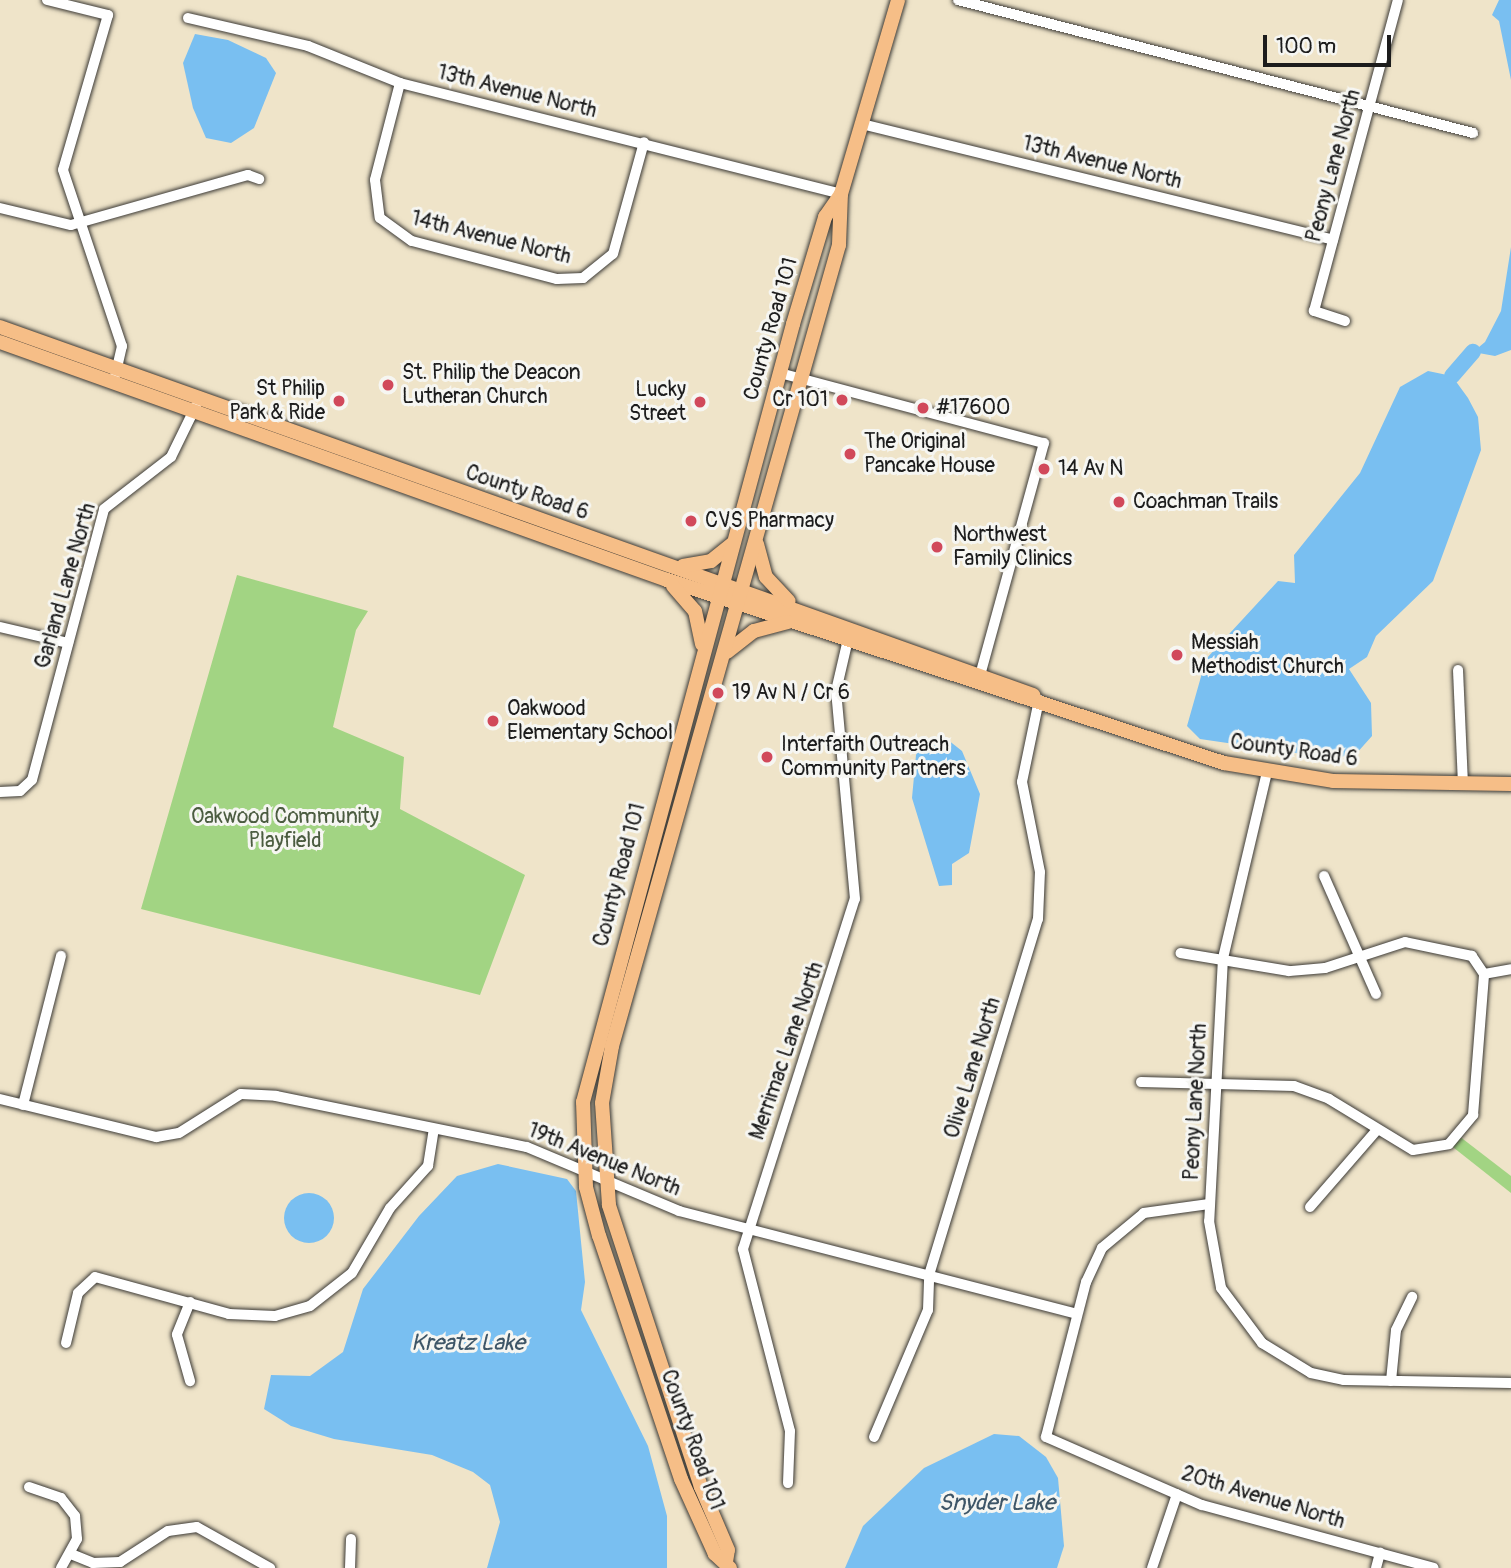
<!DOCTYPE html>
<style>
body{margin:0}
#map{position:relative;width:1511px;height:1568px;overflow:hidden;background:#efe4c9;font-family:Pangolin,sans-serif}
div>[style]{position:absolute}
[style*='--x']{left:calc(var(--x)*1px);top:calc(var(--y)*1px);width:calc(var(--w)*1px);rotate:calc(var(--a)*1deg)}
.green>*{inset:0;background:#a2d483}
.water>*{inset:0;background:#79bff1}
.round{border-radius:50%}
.river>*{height:16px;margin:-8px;padding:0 8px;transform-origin:8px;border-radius:8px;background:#79bff1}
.roads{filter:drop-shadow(0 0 2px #3c3a36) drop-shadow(0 0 2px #3c3a36)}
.minor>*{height:10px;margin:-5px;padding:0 5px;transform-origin:5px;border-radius:5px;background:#fff}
.major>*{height:14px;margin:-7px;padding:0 7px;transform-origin:7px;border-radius:7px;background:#f6be87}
.dots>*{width:19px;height:19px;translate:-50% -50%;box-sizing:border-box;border:4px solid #f6f6f2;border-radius:50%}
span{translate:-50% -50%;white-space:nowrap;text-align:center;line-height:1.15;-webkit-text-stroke:6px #f6f6f2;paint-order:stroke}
.street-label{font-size:21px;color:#1c1c1c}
.poi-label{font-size:21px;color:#1c1c1c}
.left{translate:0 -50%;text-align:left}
.right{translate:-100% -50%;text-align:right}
.park-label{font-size:21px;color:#4b5c40}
.water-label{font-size:23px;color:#3d5567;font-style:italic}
.scale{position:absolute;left:1263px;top:35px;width:128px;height:32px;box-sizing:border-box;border:4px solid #1c1c1c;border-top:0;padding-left:9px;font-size:21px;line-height:24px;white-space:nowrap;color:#1c1c1c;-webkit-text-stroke:5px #f6f6f2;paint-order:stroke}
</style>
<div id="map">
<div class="green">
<div style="clip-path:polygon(237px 575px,368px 611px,356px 630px,333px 727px,404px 757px,400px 809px,525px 875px,480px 995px,141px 909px)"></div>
<div style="clip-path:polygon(1459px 1136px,1511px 1176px,1511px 1193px,1449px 1144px)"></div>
</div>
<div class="water">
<div style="clip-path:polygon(1499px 0,1511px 0,1511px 80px,1499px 21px,1492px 15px)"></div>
<div style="clip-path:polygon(195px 34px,228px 40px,266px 58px,276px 73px,254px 128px,231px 143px,206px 138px,193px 108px,183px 63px)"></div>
<div style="clip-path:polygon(1511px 247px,1511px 350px,1495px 356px,1473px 352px,1485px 342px,1501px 311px)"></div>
<div style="clip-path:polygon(1428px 371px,1452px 376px,1468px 398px,1478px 417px,1481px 450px,1433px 581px,1376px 636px,1367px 657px,1349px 669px,1371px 703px,1372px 736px,1355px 755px,1330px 758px,1200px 739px,1187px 726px,1206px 659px,1278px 581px,1295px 583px,1294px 555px,1360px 473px,1400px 387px)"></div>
<div style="clip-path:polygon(943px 736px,962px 751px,980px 794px,969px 853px,952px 864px,952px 885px,939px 886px,912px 798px,916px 755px,923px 739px)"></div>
<div style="clip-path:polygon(498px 1164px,567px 1179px,576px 1191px,585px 1282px,581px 1310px,648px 1446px,667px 1516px,667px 1568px,487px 1568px,500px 1522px,490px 1485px,473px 1472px,432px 1455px,334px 1439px,291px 1426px,264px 1409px,271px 1375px,310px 1376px,343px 1352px,363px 1289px,419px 1216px,457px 1176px)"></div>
<div class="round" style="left:284px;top:1193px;width:50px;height:50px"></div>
<div style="clip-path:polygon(994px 1434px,1019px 1436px,1046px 1457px,1058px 1478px,1064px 1546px,1057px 1568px,845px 1568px,863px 1526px,924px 1468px)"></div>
</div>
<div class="river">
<div style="--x:1452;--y:376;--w:32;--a:-49"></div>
</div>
<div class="roads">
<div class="minor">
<div style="--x:47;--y:0;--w:63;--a:13.8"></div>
<div style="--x:108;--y:15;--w:161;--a:106.2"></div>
<div style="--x:63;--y:170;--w:186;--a:71.5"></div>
<div style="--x:122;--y:346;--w:31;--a:103"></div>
<div style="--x:958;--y:0;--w:532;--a:14.48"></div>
<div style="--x:188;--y:18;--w:123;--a:13.1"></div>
<div style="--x:308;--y:46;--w:99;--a:21.9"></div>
<div style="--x:400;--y:83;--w:455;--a:14.1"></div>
<div style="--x:400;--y:83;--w:100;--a:104.5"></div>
<div style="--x:375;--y:180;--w:38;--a:83"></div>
<div style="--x:380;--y:218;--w:39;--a:36"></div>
<div style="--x:412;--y:241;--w:150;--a:14.7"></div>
<div style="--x:557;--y:279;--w:26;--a:-2"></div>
<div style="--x:583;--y:278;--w:38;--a:-39"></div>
<div style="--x:613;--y:254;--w:116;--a:-74.5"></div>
<div style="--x:862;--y:124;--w:485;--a:13.8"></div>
<div style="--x:0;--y:208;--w:73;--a:13.5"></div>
<div style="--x:71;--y:225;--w:184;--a:-15.8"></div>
<div style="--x:248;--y:175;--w:12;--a:20"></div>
<div style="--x:1345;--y:321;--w:33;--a:-162"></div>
<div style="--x:1314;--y:311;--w:322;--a:-74.9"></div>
<div style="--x:780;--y:373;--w:273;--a:14.9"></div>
<div style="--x:1044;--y:443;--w:249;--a:105.4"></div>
<div style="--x:0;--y:627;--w:70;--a:13.2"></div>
<div style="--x:1458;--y:670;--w:114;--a:87.5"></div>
<div style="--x:1267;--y:772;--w:191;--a:103.3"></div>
<div style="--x:1223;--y:958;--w:263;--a:93"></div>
<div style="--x:1209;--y:1221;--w:68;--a:79.8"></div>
<div style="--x:1221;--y:1288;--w:69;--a:53.3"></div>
<div style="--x:1262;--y:1343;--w:57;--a:31.5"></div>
<div style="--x:1311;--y:1373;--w:34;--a:12"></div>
<div style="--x:1344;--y:1380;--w:167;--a:1"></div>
<div style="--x:0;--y:792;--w:20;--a:-3"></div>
<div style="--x:20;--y:791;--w:16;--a:-43"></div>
<div style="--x:32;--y:780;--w:280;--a:-75.1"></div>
<div style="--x:104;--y:509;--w:85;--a:-37.8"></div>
<div style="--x:171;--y:457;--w:57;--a:-63.9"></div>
<div style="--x:1324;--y:876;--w:129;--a:66.2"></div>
<div style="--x:1484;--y:974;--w:27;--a:-10"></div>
<div style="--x:1141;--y:1082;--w:153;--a:1.5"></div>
<div style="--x:1294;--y:1086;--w:37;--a:20"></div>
<div style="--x:1329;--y:1099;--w:98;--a:31.3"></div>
<div style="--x:1413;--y:1150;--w:36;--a:-9"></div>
<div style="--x:1449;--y:1144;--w:38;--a:-50"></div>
<div style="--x:1473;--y:1115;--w:141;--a:-85.5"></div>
<div style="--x:1484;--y:974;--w:22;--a:-124"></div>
<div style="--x:1472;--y:956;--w:68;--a:-168.2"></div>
<div style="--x:1405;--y:942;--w:84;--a:162"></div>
<div style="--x:1325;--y:968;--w:36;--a:175"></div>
<div style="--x:1289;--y:971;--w:110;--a:-170.6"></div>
<div style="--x:0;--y:1099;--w:161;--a:13.7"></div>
<div style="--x:156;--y:1137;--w:23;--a:-10"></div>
<div style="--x:179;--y:1133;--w:73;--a:-32.2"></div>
<div style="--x:241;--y:1094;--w:35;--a:3"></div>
<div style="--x:276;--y:1096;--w:256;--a:11.5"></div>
<div style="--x:527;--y:1147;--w:165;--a:22.8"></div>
<div style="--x:679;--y:1211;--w:411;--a:14.5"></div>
<div style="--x:23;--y:1105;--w:154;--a:-75.7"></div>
<div style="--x:1209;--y:1204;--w:66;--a:172.1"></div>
<div style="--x:1144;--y:1213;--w:55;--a:140.2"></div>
<div style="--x:1102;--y:1248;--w:38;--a:115"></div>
<div style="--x:1086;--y:1282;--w:160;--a:104.5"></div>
<div style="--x:1046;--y:1437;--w:170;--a:23.6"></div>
<div style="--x:1202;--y:1505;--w:240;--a:15.2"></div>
<div style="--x:1310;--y:1207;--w:101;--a:-49"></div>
<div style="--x:190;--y:1302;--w:35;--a:112"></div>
<div style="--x:177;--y:1335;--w:48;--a:74.2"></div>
<div style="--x:66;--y:1343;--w:51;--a:-76.5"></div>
<div style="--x:78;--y:1293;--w:23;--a:-43"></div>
<div style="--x:95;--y:1277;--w:139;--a:15.4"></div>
<div style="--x:229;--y:1314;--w:46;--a:2.5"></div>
<div style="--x:275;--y:1316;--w:36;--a:-16"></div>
<div style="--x:310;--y:1306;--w:53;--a:-38.2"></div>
<div style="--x:352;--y:1273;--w:75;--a:-59.7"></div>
<div style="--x:390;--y:1208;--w:57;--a:-47.9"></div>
<div style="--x:428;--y:1166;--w:36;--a:-81"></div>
<div style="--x:1391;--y:1381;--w:51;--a:-84.4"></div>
<div style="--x:1396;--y:1330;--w:37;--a:-64"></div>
<div style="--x:874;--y:1437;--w:138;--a:-67"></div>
<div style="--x:928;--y:1310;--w:35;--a:-88"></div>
<div style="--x:929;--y:1275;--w:372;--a:-73"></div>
<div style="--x:1038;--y:919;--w:47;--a:-87.6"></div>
<div style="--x:1040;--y:872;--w:92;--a:-101.3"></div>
<div style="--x:1022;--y:782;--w:84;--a:-78.3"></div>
<div style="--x:788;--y:1483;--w:52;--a:-87.8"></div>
<div style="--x:790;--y:1431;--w:188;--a:-104.5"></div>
<div style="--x:743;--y:1249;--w:367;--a:-72.3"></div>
<div style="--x:855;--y:899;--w:209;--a:-95.2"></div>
<div style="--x:836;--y:691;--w:57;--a:-76.9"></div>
<div style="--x:29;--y:1487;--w:34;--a:19"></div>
<div style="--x:61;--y:1498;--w:23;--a:52"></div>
<div style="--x:75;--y:1516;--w:23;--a:85"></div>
<div style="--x:77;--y:1539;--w:33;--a:119"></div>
<div style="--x:71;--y:1554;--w:24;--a:22"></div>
<div style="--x:93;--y:1563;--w:27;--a:-2"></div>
<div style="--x:120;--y:1562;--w:57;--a:-32.9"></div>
<div style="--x:168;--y:1531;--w:29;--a:-8"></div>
<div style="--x:197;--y:1527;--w:84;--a:29.3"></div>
<div style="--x:350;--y:1568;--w:29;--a:-88"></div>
<div style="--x:1152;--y:1568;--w:78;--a:-71.3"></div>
<div style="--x:1376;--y:1568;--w:16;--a:-75"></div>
</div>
<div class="major">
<div style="--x:0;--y:327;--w:1097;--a:19.61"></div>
<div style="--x:0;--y:342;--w:708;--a:19.64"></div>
<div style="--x:667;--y:580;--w:586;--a:18.19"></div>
<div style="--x:1224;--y:763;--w:110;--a:9.4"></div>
<div style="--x:1333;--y:781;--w:178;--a:1"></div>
<div style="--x:757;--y:544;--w:34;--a:75"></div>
<div style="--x:766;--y:577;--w:33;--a:47"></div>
<div style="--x:683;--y:566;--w:28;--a:-10"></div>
<div style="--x:711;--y:561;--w:28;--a:-39"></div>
<div style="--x:673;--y:586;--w:33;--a:49"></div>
<div style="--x:695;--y:611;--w:34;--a:78"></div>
<div style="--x:727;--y:652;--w:34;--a:-38"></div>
<div style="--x:754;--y:631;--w:35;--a:-15"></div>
<div style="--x:726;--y:1562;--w:12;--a:-81"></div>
<div style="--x:728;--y:1550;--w:69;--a:-113.2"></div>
<div style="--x:701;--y:1487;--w:297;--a:-108.1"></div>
<div style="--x:609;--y:1205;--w:102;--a:-93.9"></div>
<div style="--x:602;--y:1103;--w:58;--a:-80"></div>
<div style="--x:612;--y:1046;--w:833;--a:-74.18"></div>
<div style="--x:839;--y:245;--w:51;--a:-87.8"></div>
<div style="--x:730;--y:1568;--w:21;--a:-137"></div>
<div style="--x:715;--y:1554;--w:82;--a:-114.4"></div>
<div style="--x:681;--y:1479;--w:256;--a:-108.6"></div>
<div style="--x:599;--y:1236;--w:51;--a:-104.9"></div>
<div style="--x:586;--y:1187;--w:85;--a:-92"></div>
<div style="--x:583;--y:1102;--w:806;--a:-74.89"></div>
<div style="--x:793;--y:324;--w:112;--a:-73.3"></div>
<div style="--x:825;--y:217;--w:28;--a:-55"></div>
<div style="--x:841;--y:194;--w:202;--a:-73.6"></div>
</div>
</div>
<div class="dots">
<div style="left:388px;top:385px;background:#d1495b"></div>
<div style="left:842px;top:400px;background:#d1495b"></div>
<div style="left:339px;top:401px;background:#d1495b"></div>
<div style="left:700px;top:402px;background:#d1495b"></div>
<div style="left:923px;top:408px;background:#d1495b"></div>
<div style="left:850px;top:454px;background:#d1495b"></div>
<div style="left:1044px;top:469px;background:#d1495b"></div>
<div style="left:1119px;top:502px;background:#d1495b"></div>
<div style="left:691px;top:521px;background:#d1495b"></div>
<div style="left:937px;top:547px;background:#d1495b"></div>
<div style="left:1177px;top:655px;background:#d1495b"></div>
<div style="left:718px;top:693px;background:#d1495b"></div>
<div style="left:493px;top:721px;background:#d1495b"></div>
<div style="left:767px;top:757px;background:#d1495b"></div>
</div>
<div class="street-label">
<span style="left:517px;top:92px;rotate:14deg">13th Avenue North</span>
<span style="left:1102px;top:163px;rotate:14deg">13th Avenue North</span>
<span style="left:1334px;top:166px;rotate:-75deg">Peony Lane North</span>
<span style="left:491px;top:238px;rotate:14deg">14th Avenue North</span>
<span style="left:771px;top:329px;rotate:-74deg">County Road 101</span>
<span style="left:527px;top:493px;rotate:19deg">County Road 6</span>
<span style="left:66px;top:586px;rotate:-74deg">Garland Lane North</span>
<span style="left:1294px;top:751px;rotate:8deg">County Road 6</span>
<span style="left:620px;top:875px;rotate:-75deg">County Road 101</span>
<span style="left:787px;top:1051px;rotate:-71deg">Merrimac Lane North</span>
<span style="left:973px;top:1068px;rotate:-73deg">Olive Lane North</span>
<span style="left:1196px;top:1102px;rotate:-87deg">Peony Lane North</span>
<span style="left:604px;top:1160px;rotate:22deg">19th Avenue North</span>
<span style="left:692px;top:1440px;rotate:70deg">County Road 101</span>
<span style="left:1263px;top:1498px;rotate:17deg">20th Avenue North</span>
</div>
<div class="poi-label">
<span class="left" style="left:402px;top:385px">St. Philip the Deacon<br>Lutheran Church</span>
<span class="right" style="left:325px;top:401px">St Philip<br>Park &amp; Ride</span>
<span class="right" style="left:686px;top:402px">Lucky<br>Street</span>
<span class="right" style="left:828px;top:400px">Cr 101</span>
<span class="left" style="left:937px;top:408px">#17600</span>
<span class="left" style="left:864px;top:454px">The Original<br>Pancake House</span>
<span class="left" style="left:1058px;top:469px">14 Av N</span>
<span class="left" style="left:1133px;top:502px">Coachman Trails</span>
<span class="left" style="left:705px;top:521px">CVS Pharmacy</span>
<span class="left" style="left:953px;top:547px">Northwest<br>Family Clinics</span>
<span class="left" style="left:1191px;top:655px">Messiah<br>Methodist Church</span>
<span class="left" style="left:732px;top:693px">19 Av N / Cr 6</span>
<span class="left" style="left:507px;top:721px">Oakwood<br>Elementary School</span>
<span class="left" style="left:781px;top:757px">Interfaith Outreach<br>Community Partners</span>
</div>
<div class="park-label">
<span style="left:285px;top:829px">Oakwood Community<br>Playfield</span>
</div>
<div class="water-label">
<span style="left:468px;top:1343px">Kreatz Lake</span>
<span style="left:997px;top:1503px">Snyder Lake</span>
</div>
<div class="scale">100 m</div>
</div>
